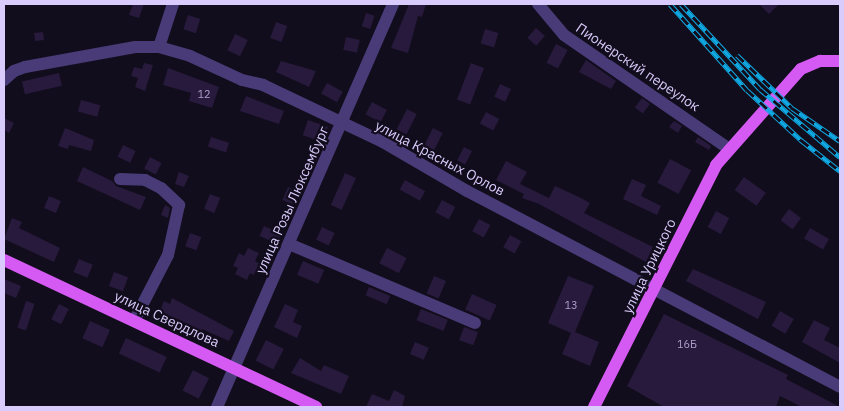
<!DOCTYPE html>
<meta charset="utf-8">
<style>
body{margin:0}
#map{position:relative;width:844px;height:411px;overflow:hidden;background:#120d1c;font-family:"IBM Plex Sans",sans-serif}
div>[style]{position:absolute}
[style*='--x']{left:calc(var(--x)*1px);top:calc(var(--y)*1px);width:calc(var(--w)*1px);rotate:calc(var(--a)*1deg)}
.building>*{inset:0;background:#271a3c;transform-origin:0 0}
.minor>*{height:12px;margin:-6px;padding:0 6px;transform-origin:6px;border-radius:6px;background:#483b78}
.major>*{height:12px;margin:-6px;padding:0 6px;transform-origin:6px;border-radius:6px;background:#d55af4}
.rail>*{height:5px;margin-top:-2.5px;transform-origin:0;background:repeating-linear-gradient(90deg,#120d1c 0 9px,#0faae4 0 18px);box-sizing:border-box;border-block:1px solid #0faae4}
span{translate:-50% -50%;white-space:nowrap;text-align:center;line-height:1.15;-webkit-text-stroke:4.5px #120d1c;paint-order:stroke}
.number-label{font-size:11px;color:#ac9fcc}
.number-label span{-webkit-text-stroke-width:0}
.street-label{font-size:14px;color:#d9cbfc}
.frame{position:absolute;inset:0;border:5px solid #d9cbfc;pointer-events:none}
</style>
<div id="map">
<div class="building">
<div style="clip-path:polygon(133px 4px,144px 4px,139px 18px,129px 15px)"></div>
<div style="clip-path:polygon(409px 4px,426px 4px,422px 17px,418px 16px,408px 53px,391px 48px)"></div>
<div style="clip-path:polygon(759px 4px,779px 4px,769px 14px)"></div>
<div style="left:366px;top:13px;width:9px;height:14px;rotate:18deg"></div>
<div style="left:188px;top:15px;width:13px;height:15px;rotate:18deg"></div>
<div style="left:276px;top:22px;width:12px;height:17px;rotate:20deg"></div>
<div style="left:536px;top:28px;width:12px;height:13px;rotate:42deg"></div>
<div style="left:485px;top:29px;width:14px;height:15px;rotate:17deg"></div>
<div style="left:43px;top:32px;width:8px;height:9px;rotate:83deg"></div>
<div style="left:235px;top:34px;width:14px;height:18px;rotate:25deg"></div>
<div style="left:346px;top:37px;width:14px;height:13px;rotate:12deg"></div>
<div style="left:556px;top:44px;width:13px;height:21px;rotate:27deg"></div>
<div style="clip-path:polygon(586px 60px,616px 81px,611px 89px,579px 72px)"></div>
<div style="clip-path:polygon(281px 61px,316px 71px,309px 87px,276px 72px)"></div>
<div style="clip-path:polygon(144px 63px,153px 65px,145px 91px,135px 87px,138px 78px,131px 76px,134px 67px,142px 69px)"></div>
<div style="left:471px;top:63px;width:14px;height:39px;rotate:21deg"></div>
<div style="clip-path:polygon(168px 68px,219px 87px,212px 108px,189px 101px,191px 93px,163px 85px)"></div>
<div style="left:59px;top:73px;width:13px;height:38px;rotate:77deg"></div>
<div style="left:327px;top:83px;width:18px;height:12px;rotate:29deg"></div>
<div style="left:500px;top:84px;width:12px;height:14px;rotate:24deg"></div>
<div style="clip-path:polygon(246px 96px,284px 111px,279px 124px,240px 111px)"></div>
<div style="left:642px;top:98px;width:10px;height:12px;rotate:37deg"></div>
<div style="left:81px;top:100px;width:20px;height:12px;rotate:15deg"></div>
<div style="left:372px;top:102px;width:17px;height:14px;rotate:28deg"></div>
<div style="left:407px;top:109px;width:11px;height:23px;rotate:27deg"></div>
<div style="left:486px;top:112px;width:15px;height:13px;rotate:28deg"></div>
<div style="clip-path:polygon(4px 118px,14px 123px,9px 133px,4px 130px)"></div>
<div style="left:308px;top:120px;width:21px;height:16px;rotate:19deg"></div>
<div style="clip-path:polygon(674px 121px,682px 126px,678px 133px,669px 127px)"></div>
<div style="clip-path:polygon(65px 128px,94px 140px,91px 151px,69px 145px,68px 149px,58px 146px)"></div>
<div style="left:433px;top:128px;width:11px;height:19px;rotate:27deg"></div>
<div style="left:211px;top:137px;width:19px;height:10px;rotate:18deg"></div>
<div style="clip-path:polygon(698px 137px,711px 146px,709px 150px,695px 142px)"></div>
<div style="left:123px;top:145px;width:14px;height:13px;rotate:25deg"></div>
<div style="left:464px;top:147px;width:9px;height:15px;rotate:27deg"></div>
<div style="left:150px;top:157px;width:13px;height:13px;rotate:27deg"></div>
<div style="left:670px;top:159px;width:24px;height:27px;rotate:28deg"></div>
<div style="clip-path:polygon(506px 161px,527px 172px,520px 184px,549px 198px,555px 186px,579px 197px,590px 203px,584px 213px,653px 247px,646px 262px,539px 204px,522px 198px,524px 194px,496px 180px)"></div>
<div style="clip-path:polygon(83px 167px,112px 181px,116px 186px,146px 197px,140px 210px,77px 181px)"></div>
<div style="clip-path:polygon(179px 172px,189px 176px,184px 187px,175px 184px)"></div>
<div style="left:345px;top:173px;width:12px;height:35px;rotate:24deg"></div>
<div style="left:744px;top:177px;width:27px;height:16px;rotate:36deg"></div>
<div style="clip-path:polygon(632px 179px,646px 185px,641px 196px,661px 206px,657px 215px,623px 199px)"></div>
<div style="left:405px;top:180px;width:23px;height:11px;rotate:29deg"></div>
<div style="left:288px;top:187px;width:13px;height:14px;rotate:23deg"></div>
<div style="left:210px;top:194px;width:11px;height:16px;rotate:22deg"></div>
<div style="left:49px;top:196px;width:13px;height:13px;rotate:23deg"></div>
<div style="left:442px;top:200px;width:15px;height:14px;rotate:28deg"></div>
<div style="clip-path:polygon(165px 205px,170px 208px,168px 218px,161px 215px)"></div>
<div style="left:789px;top:209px;width:15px;height:14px;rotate:37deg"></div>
<div style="left:716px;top:211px;width:15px;height:18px;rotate:28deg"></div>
<div style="clip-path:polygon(12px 218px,22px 222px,19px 228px,60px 248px,54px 262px,4px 239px)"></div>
<div style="left:479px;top:219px;width:13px;height:14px;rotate:29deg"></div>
<div style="left:264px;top:226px;width:20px;height:11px;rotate:24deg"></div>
<div style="left:322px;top:227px;width:14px;height:14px;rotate:25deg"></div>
<div style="left:810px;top:228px;width:22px;height:12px;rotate:30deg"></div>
<div style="left:190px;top:233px;width:12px;height:14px;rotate:20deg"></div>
<div style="left:510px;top:235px;width:13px;height:14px;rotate:29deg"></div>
<div style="clip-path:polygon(248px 248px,259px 253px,255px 261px,260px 264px,254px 275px,250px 273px,247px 280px,235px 274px,238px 268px,233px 266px,239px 253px,244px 256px)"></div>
<div style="left:387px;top:248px;width:22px;height:17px;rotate:27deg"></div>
<div style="left:79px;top:259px;width:15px;height:14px;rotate:23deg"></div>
<div style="left:303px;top:261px;width:23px;height:15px;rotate:23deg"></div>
<div style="clip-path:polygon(693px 269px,766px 302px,758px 319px,686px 281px)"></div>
<div style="left:114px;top:272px;width:15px;height:15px;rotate:20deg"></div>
<div style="left:434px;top:276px;width:13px;height:19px;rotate:23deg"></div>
<div style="clip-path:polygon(568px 276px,594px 286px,575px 332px,599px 342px,590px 366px,562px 354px,571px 333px,548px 323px)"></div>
<div style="clip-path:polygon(4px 279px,21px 286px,16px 298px,4px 293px)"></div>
<div style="left:369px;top:287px;width:23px;height:9px;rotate:23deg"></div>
<div style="left:472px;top:294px;width:27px;height:17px;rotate:24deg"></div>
<div style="clip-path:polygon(172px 298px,234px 331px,229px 341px,202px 329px,201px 332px,160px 311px,164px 301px,170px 304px)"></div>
<div style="left:26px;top:301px;width:9px;height:28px;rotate:18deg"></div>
<div style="left:59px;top:304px;width:11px;height:17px;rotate:27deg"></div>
<div style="clip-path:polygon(285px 304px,298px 310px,293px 322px,302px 326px,297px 338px,274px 327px)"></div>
<div style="left:421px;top:309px;width:29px;height:12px;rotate:22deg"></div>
<div style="left:780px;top:311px;width:16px;height:17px;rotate:30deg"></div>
<div style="clip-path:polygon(664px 314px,788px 375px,786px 379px,840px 407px,802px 407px,780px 396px,776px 407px,664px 407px,627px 386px)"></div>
<div style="clip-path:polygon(814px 320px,830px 328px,824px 340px,840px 348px,840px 363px,802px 342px)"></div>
<div style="left:90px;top:321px;width:22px;height:19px;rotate:24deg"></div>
<div style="left:464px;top:327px;width:15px;height:14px;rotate:20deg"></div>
<div style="left:126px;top:338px;width:45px;height:17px;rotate:25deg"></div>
<div style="left:266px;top:340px;width:20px;height:23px;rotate:27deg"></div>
<div style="left:415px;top:342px;width:15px;height:13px;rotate:23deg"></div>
<div style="clip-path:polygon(300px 358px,321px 371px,324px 365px,349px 376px,341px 394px,291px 373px)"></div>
<div style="left:193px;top:370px;width:18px;height:23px;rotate:27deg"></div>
<div style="clip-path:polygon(394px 390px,405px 396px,402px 407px,366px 407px,372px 394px,389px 401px)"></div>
</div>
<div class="minor">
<div style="--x:538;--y:4;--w:40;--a:50"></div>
<div style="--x:564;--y:35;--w:199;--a:34.6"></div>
<div style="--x:159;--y:47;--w:45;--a:-72"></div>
<div style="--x:4;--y:80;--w:13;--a:-42"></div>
<div style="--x:14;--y:71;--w:12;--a:-20"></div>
<div style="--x:25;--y:67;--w:112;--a:-10.3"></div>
<div style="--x:135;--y:47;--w:24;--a:0"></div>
<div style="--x:159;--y:47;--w:32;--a:16"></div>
<div style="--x:190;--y:56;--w:57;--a:24.8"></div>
<div style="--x:242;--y:80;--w:22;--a:13"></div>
<div style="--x:263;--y:85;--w:133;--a:25.4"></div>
<div style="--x:383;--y:142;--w:97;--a:30.3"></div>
<div style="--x:467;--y:191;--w:421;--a:27.7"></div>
<div style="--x:120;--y:179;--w:25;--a:2"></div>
<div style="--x:145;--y:180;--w:18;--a:27"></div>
<div style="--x:161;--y:188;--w:25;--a:43"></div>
<div style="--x:179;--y:205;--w:51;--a:102.4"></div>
<div style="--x:168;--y:255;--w:74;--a:117.3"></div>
<div style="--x:289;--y:244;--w:202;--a:23"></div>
<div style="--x:217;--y:407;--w:440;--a:-66.4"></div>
</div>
<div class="major">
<div style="--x:4;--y:260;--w:345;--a:25.2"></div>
<div style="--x:594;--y:407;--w:271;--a:-63.2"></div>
<div style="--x:716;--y:165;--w:128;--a:-48.5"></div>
<div style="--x:801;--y:69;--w:21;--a:-23"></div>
<div style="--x:820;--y:61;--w:20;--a:0"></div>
</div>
<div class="rail">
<div style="--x:670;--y:4;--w:115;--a:48.2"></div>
<div style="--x:747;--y:90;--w:74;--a:42.8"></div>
<div style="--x:801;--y:140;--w:50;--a:38.5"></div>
<div style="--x:681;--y:4;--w:116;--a:47.1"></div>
<div style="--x:760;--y:89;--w:105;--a:40.4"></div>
<div style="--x:737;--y:55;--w:76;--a:43.9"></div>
<div style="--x:792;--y:108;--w:58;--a:34.5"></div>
</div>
<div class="number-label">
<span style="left:204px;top:94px">12</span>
<span style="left:571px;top:305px">13</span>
<span style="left:687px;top:344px">16Б</span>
</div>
<div class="street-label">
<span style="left:638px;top:67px;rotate:34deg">Пионерский переулок</span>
<span style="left:440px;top:158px;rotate:28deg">улица Красных Орлов</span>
<span style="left:292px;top:200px;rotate:-66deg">улица Розы Люксембург</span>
<span style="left:649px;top:266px;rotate:-64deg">улица Урицкого</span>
<span style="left:167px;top:319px;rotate:25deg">улица Свердлова</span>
</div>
<div class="frame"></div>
</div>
